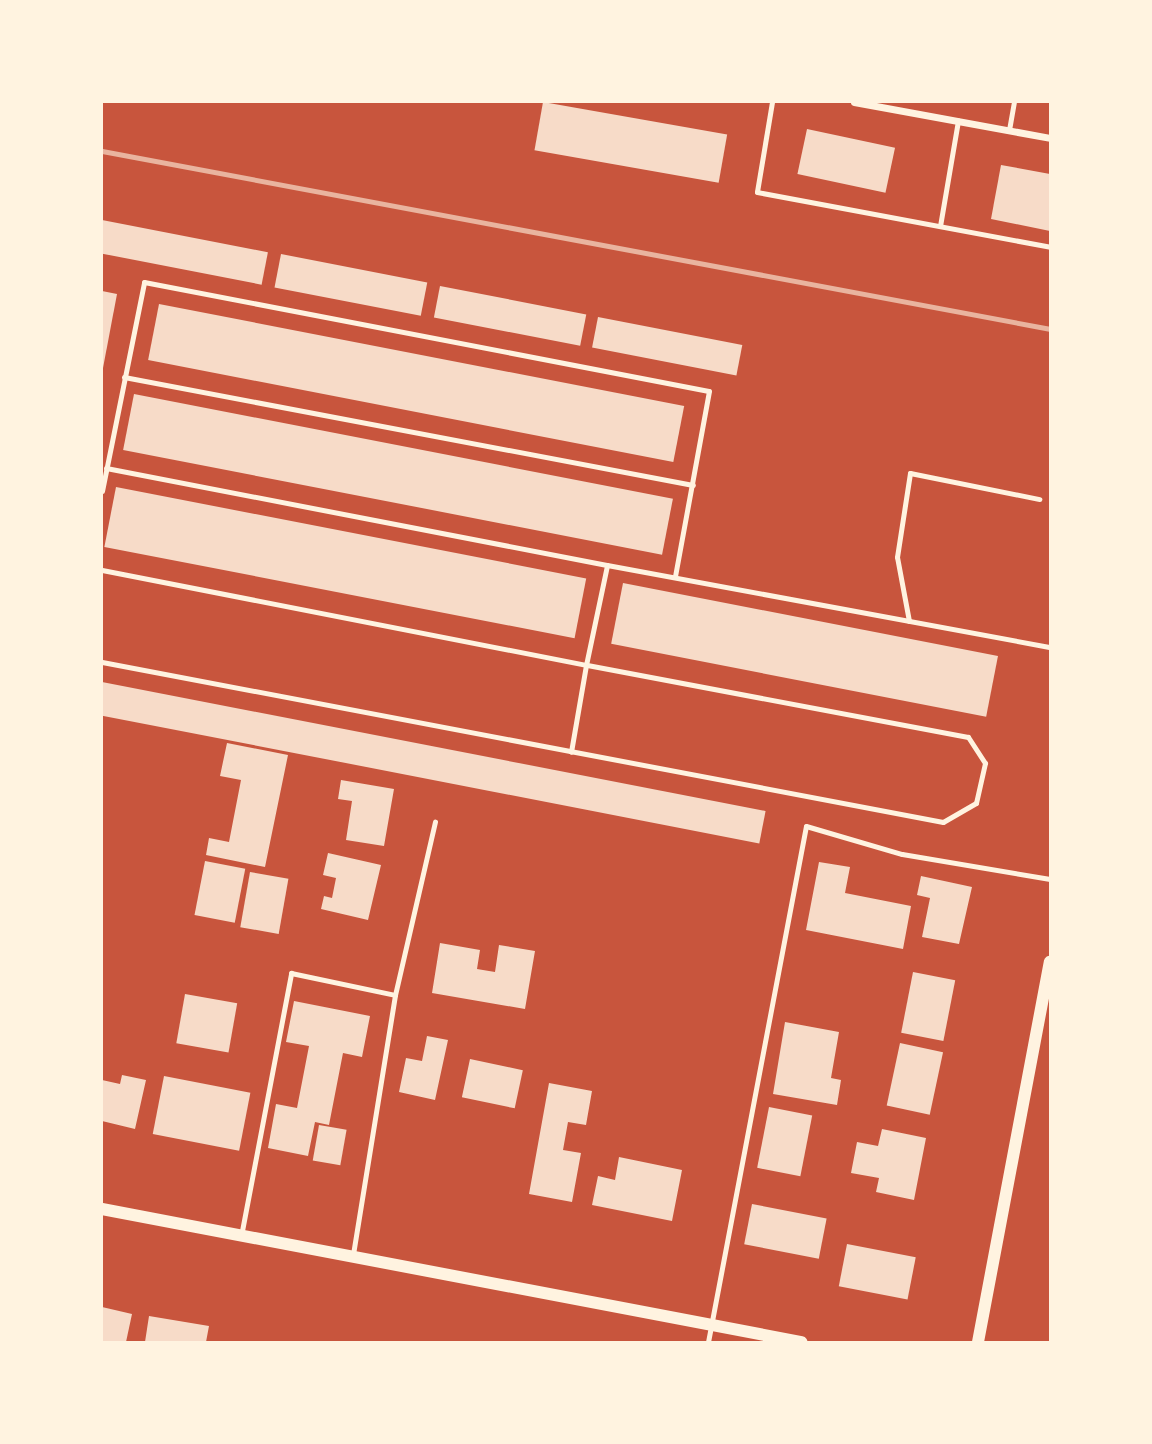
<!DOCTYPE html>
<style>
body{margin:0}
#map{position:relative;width:1152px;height:1444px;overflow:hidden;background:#c8553d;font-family:Cabin,sans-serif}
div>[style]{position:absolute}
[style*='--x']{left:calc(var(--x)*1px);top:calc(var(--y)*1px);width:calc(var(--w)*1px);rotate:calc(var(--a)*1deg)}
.building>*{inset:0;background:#f7dbc8;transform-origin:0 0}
.service>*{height:5px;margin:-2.5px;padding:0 2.5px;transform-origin:2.5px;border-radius:2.5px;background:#fff3e0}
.minor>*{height:7px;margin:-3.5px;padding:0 3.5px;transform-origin:3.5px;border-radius:3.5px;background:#fff3e0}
.tertiary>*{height:12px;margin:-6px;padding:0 6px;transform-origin:6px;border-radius:6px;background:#fff3e0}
.rail>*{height:5px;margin:-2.5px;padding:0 2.5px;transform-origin:2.5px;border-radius:2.5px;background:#e9b49f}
span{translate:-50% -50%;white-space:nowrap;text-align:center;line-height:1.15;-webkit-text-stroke:5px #fff3e0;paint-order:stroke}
.frame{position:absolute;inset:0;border:103px solid #fff3e0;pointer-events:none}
</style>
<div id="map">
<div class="building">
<div style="left:543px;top:102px;width:187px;height:49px;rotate:10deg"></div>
<div style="left:807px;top:129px;width:90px;height:46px;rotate:12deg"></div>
<div style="clip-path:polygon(1001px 165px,1050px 174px,1050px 231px,991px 219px)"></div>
<div style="left:102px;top:220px;width:169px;height:33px;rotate:11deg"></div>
<div style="left:281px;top:254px;width:149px;height:34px;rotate:11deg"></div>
<div style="left:440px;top:286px;width:149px;height:32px;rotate:11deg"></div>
<div style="clip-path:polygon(102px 291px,117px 294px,103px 368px,102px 368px)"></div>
<div style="left:159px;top:304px;width:535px;height:57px;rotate:11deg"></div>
<div style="left:598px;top:317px;width:147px;height:31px;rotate:11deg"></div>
<div style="left:134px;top:394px;width:549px;height:57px;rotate:11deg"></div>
<div style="left:116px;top:487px;width:479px;height:61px;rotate:11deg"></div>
<div style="left:623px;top:583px;width:382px;height:62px;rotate:11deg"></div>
<div style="left:102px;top:682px;width:676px;height:33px;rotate:11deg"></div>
<div style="clip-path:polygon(227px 743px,288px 755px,265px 867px,206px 855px,209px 838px,229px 842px,241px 780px,220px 776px)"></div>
<div style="clip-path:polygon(341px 780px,394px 789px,384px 846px,346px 840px,352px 801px,338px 799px)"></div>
<div style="clip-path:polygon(328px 853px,381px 865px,368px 920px,321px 909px,324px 896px,332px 898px,336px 878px,323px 875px)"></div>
<div style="left:205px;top:861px;width:41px;height:55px;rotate:11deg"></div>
<div style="clip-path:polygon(819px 862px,850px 867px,845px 893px,911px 906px,903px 949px,806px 930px)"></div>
<div style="left:250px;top:872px;width:39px;height:56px;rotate:10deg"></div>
<div style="clip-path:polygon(921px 876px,972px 887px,959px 944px,922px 937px,930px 898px,917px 895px)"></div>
<div style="clip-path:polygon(440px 943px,480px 950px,477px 969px,495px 972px,499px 945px,535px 951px,525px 1009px,432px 993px)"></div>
<div style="left:913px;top:972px;width:43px;height:62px;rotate:11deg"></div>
<div style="left:185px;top:994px;width:53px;height:50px;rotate:10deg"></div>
<div style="clip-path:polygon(294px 1001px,370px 1016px,362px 1057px,343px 1053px,329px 1125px,315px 1122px,308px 1156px,268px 1148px,276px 1104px,297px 1108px,309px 1046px,286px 1042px)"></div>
<div style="clip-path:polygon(785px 1022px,839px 1032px,831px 1078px,841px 1080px,837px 1105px,773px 1094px)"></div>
<div style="clip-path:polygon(427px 1036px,448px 1040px,435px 1100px,399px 1092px,406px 1058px,422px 1061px)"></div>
<div style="left:900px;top:1043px;width:44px;height:64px;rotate:12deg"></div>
<div style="left:470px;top:1059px;width:54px;height:39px;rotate:12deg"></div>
<div style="clip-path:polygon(122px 1075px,146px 1080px,135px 1129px,102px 1121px,102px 1080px,120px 1084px)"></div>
<div style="left:164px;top:1076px;width:88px;height:59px;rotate:11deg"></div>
<div style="clip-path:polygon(549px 1083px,592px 1091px,586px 1125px,568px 1122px,563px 1150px,581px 1153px,572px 1202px,529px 1194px)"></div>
<div style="left:769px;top:1107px;width:44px;height:62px;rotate:11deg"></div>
<div style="left:319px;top:1125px;width:28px;height:36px;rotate:10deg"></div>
<div style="clip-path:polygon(882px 1129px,926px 1138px,914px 1200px,876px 1192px,879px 1178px,851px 1173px,857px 1142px,878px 1146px)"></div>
<div style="clip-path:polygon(619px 1157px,682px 1170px,672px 1221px,592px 1205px,598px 1176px,615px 1180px)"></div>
<div style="left:752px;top:1204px;width:76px;height:41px;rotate:11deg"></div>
<div style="left:847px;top:1244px;width:70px;height:43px;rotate:11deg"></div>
<div style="clip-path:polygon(102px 1307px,132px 1314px,126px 1342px,102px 1342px)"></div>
<div style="clip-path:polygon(149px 1316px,209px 1326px,206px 1342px,145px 1342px)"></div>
</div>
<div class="service">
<div style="--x:772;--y:102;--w:91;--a:99.5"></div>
<div style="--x:757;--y:192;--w:298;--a:10.6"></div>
<div style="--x:1009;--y:130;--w:28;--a:-80"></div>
<div style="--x:940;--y:226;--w:107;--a:-80.3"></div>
<div style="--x:124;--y:377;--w:579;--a:10.75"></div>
<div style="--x:106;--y:468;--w:510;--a:10.96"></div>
<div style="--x:102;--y:491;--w:213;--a:-78.6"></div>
<div style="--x:144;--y:282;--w:575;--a:10.92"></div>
<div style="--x:709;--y:391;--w:189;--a:100.4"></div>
<div style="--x:102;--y:570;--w:493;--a:11.1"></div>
<div style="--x:586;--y:665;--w:88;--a:99.8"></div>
<div style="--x:909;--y:621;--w:65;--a:-100.6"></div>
<div style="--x:897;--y:557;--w:85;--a:-81.2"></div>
<div style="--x:910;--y:473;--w:132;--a:11.4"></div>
<div style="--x:102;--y:662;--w:856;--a:10.77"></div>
<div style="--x:943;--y:822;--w:38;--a:-30"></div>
<div style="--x:976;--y:803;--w:41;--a:-77.3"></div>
<div style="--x:985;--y:763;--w:31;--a:-123"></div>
<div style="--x:968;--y:737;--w:389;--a:-169.3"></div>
<div style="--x:586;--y:665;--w:102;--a:-78.1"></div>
<div style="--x:607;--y:565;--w:451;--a:10.5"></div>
<div style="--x:395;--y:995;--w:178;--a:-77"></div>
<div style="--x:241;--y:1236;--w:268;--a:-79.2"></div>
<div style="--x:291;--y:973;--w:106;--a:11.9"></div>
<div style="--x:395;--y:995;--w:262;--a:99.2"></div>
<div style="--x:708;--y:1342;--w:525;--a:-79.25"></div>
<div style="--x:806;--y:826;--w:100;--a:16.3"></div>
<div style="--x:902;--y:854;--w:150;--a:9.6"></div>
</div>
<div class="minor">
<div style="--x:854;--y:102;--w:199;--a:10.4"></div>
</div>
<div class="tertiary">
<div style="--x:102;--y:1209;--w:712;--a:10.77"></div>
<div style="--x:978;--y:1342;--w:387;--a:-79.3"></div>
</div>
<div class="rail">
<div style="--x:102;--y:151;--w:965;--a:10.63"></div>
</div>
<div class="frame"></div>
</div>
